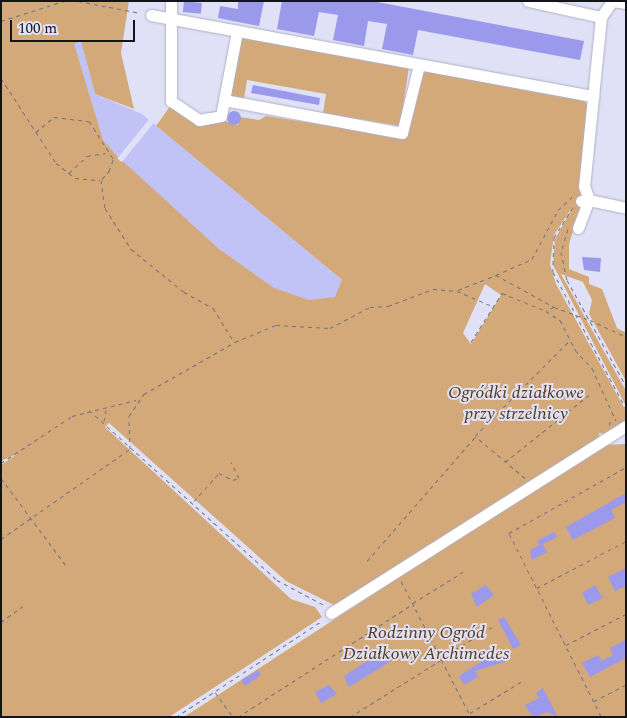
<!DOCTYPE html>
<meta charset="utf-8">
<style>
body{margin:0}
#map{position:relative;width:627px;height:718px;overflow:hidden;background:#e0e1f6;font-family:Spectral,serif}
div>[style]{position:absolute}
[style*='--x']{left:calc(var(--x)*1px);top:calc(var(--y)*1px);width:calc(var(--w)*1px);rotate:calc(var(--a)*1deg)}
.green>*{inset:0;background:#d4a979}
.water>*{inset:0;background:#c1c2f6}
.pier>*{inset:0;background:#e0e1f6;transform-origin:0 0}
.building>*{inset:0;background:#9a99ec;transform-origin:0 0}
.round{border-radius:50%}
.path>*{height:1px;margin-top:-0.5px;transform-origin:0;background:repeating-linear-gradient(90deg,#737381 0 4px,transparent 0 8px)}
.roads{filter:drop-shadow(0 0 1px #afb0c5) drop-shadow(0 0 1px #afb0c5)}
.minor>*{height:11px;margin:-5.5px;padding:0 5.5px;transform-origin:5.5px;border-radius:5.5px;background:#fff}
span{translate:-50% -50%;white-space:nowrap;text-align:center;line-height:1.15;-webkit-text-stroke:4px #e0e1f6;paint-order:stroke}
.park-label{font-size:18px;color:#553a1a;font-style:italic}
.frame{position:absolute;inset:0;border:2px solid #13131a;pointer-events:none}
.scale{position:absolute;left:10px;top:20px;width:125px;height:22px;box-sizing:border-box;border:2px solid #13131a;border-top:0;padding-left:6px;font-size:15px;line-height:18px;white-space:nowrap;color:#13131a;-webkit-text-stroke:4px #e0e1f6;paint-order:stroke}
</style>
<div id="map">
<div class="green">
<div style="clip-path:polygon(evenodd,1px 1px,129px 1px,121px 53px,134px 109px,95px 94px,81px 42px,103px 140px,218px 248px,254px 273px,342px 280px,156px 126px,171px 105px,238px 125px,240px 117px,259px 120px,266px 116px,403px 137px,421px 70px,584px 101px,589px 106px,580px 180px,582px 203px,569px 244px,569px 269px,589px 277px,589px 284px,602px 289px,617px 328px,626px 333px,626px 381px,589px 314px,592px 300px,583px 282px,561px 274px,626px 391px,626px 406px,553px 265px,555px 239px,575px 203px,554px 235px,550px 264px,556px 284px,626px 411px,626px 422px,607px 434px,599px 433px,599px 438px,338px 607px,286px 581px,109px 423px,105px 427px,291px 599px,315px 607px,322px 617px,169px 717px,1px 717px,1px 465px,17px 454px,1px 461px,1px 1px,485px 284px,501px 295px,471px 344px,463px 333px,485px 284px)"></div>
<div style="clip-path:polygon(241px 37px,409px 67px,400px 126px,323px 113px,326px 94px,247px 80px,244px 99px,231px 96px)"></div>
<div style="clip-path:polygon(626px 444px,626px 717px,184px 717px,603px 445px)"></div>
</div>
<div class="water">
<div style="clip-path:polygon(81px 41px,95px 94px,142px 114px,342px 280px,335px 297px,309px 300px,274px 288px,218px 248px,116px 155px,103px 140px,74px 44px)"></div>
</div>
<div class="pier">
<div style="left:150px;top:118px;width:6px;height:52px;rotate:39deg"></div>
</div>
<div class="building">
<div style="left:184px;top:1px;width:18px;height:11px;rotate:6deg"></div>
<div style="clip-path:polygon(238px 1px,264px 1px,259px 26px,218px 18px,220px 6px,238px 9px)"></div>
<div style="clip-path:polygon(282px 1px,372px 1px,584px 41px,580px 60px,418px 30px,413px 55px,382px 49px,387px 24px,368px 21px,364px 46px,333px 40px,338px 15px,319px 12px,314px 36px,277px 29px)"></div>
<div style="clip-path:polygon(253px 85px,320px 98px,319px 105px,251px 93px)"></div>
<div class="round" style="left:227px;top:111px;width:14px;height:14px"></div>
<div style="clip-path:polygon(582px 257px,601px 258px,600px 272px,584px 270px)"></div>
<div style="clip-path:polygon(626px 493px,626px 502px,611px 510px,615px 518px,573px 540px,566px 527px)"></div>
<div style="clip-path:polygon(554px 532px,557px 537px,543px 544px,547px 552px,532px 560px,530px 550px,539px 545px,537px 541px)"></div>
<div style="clip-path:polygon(626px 568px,626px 586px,615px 591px,608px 577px)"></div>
<div style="clip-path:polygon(486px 585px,494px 595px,477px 607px,471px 594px)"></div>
<div style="clip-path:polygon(595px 585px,603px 598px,588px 605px,582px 593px)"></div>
<div style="clip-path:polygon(504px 617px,521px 645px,513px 649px,498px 620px)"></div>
<div style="clip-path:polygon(626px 640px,626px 658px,590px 677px,582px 663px,598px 655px,601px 661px,613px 655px,610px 648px)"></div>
<div style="clip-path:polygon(386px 648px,393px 660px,349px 687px,344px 676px,369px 660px,366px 655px)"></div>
<div style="clip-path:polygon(501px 649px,507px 661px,475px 671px,478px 677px,464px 685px,459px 676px)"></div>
<div style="clip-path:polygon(258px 670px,261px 675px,245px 686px,241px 680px)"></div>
<div style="clip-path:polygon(329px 685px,337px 694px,321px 703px,315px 692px)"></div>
<div style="clip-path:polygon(543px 688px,551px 704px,558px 717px,547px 712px,534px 717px,528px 710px,525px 705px,539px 698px,536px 693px)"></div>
</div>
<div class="path">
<div style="--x:78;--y:1;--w:64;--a:10.8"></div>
<div style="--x:1;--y:21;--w:66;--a:-17.6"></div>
<div style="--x:1;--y:78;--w:101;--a:57.1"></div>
<div style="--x:56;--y:163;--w:24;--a:38"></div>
<div style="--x:75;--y:178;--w:25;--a:5"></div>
<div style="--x:36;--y:132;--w:23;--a:-40"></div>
<div style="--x:54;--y:117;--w:35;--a:7"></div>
<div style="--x:89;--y:121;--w:46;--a:57.3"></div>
<div style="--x:110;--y:170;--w:13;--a:132"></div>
<div style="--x:101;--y:180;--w:28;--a:82"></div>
<div style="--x:105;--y:208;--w:49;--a:57.6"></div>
<div style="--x:131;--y:249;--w:68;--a:39.1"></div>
<div style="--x:184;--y:292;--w:33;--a:29"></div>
<div style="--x:213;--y:308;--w:40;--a:58"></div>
<div style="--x:109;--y:171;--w:12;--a:-70"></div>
<div style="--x:69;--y:173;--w:25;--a:-43"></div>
<div style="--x:87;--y:156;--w:19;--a:-9"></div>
<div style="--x:573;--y:207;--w:36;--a:122"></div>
<div style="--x:554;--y:237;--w:35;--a:92"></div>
<div style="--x:553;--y:272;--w:155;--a:61.9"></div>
<div style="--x:568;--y:229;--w:24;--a:107"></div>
<div style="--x:561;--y:252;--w:29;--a:78"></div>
<div style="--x:567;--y:280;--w:121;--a:60.9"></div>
<div style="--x:496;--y:275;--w:39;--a:-24"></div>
<div style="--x:532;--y:259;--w:55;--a:-62"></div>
<div style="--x:558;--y:210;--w:19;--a:-43"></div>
<div style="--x:458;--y:290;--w:41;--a:-21.5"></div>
<div style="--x:496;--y:275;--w:66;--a:28.9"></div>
<div style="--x:554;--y:307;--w:8;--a:157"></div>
<div style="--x:554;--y:307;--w:35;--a:20"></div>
<div style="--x:590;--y:320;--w:40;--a:25"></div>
<div style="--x:471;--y:342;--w:58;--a:-57.7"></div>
<div style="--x:502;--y:293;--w:48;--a:22.2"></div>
<div style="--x:546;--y:311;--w:17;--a:33"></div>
<div style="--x:560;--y:320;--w:34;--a:63"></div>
<div style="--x:575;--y:350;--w:25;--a:47"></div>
<div style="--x:592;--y:368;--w:58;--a:65.6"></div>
<div style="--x:89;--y:410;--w:253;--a:42.1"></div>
<div style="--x:277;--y:580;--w:53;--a:28"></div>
<div style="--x:104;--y:421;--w:11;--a:-80"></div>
<div style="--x:609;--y:425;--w:5;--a:-68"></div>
<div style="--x:505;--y:462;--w:107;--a:-38.6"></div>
<div style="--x:1;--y:463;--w:85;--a:-33.5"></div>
<div style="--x:72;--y:416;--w:66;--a:-14"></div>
<div style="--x:1;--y:478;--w:111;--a:53.4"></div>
<div style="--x:525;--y:478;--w:65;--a:-140"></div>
<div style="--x:475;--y:436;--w:135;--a:-45.3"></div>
<div style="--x:194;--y:501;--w:38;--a:-48"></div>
<div style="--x:219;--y:473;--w:16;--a:27"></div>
<div style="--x:233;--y:480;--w:6;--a:-18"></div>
<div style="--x:239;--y:478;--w:18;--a:-117"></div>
<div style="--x:1;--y:539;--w:157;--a:-34.9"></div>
<div style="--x:130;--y:449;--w:33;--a:-92"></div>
<div style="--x:129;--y:416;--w:27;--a:-56"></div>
<div style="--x:144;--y:394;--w:105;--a:-29.7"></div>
<div style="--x:235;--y:342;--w:44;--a:-22.5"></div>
<div style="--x:276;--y:325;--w:54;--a:3.2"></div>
<div style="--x:330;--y:328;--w:45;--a:-27.7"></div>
<div style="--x:370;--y:307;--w:18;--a:-3"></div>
<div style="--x:388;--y:306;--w:48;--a:-20.7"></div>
<div style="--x:433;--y:289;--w:24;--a:5"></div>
<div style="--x:457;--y:291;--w:38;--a:23"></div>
<div style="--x:367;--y:561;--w:164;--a:-48.9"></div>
<div style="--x:401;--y:581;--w:153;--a:62.8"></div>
<div style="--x:537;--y:588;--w:101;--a:-27.8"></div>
<div style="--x:413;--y:603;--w:59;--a:-31.8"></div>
<div style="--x:1;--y:622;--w:27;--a:-36"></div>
<div style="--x:566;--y:645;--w:68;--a:-27.3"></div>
<div style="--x:441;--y:658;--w:60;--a:-31.3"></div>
<div style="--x:215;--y:692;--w:31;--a:54"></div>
<div style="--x:594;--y:701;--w:36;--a:-27"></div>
<div style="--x:470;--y:713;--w:63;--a:-31.4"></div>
<div style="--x:601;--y:716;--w:205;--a:-116.7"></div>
<div style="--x:509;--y:533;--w:134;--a:-29.4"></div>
<div style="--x:176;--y:717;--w:176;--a:-33.4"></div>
<div style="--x:238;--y:717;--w:208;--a:-32.9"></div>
<div style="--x:350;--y:717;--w:107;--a:-32.1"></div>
</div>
<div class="roads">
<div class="minor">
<div style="--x:171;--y:1;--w:100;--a:90"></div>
<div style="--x:171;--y:101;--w:34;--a:34"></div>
<div style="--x:199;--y:120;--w:22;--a:-10"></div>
<div style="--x:221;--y:116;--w:86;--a:-79.3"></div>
<div style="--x:528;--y:1;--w:75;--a:12.4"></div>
<div style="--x:601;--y:17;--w:170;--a:95.7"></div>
<div style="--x:584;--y:186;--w:15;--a:70"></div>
<div style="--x:589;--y:200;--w:8;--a:173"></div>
<div style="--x:151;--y:15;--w:450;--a:10.4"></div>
<div style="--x:601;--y:17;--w:19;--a:-55"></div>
<div style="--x:612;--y:1;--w:14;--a:8"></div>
<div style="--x:224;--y:100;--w:181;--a:10.5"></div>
<div style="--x:402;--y:133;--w:70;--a:-76"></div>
<div style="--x:578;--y:228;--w:30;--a:-69"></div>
<div style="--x:589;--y:200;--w:38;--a:12"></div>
<div style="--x:331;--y:613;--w:349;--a:-32.4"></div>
</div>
</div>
<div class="park-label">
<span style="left:516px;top:404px">Ogródki działkowe<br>przy strzelnicy</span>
<span style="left:426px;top:644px">Rodzinny Ogród<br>Działkowy Archimedes</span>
</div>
<div class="frame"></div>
<div class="scale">100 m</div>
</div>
